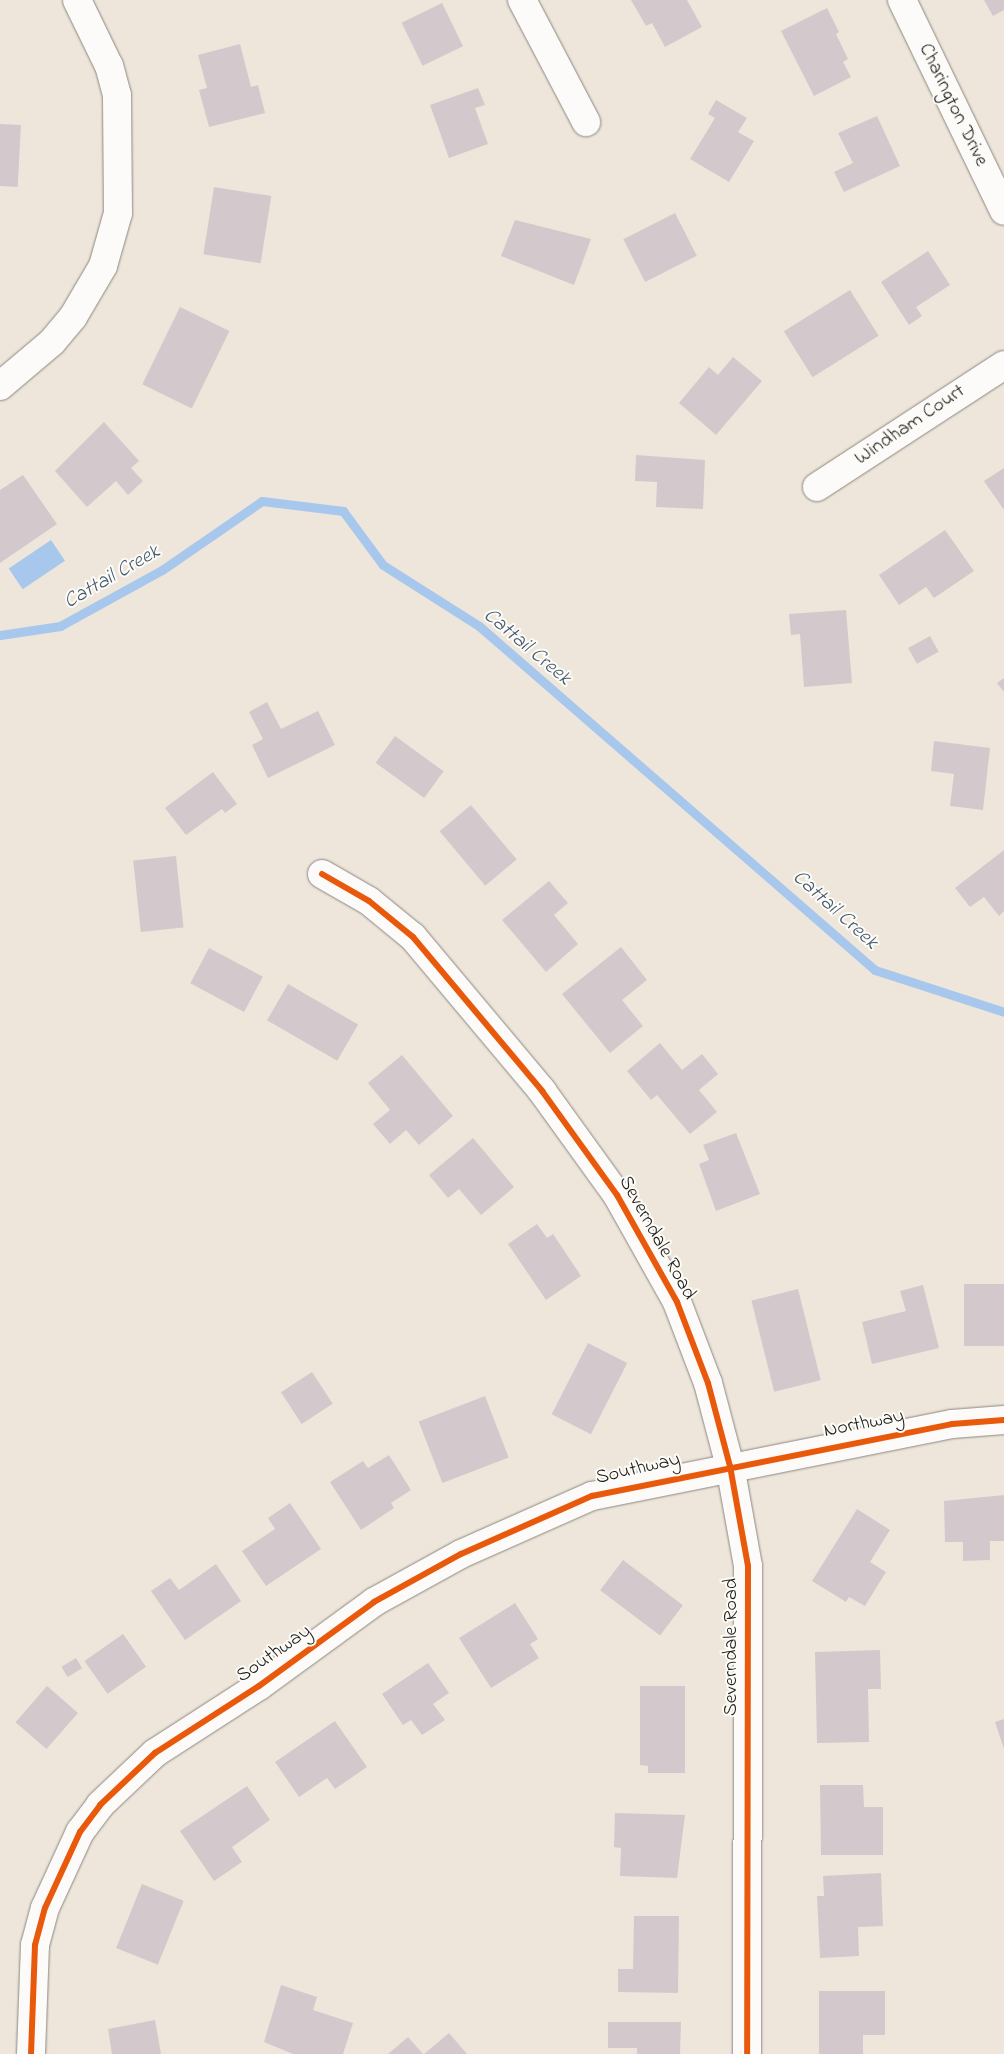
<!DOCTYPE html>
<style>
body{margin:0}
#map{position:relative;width:1004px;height:2054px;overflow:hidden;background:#eee6da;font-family:"Indie Flower",sans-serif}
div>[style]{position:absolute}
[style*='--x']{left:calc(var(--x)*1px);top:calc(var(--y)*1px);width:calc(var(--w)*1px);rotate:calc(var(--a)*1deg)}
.water>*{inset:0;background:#a7c7ed;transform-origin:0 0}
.stream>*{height:9px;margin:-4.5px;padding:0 4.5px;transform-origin:4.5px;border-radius:4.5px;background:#a7c7ed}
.building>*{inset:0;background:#d3c9cc;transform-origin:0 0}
.roads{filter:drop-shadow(0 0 1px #8c8781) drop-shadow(0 0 1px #8c8781)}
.minor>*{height:28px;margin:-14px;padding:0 14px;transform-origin:14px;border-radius:14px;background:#fcfbf9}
.cycleway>*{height:6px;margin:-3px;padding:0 3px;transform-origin:3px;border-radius:3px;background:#e8590c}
span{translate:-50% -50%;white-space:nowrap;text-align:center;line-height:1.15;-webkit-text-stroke:4px #fdfcf7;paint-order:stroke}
.street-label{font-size:20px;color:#1c1c1c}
.water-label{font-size:21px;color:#475b73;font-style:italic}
</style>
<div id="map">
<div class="water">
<div style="left:51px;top:540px;width:25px;height:51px;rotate:56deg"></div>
</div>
<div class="stream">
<div style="--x:0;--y:635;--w:61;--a:-8.5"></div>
<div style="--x:60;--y:626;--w:116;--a:-28.8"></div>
<div style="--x:162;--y:570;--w:121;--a:-34.6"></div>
<div style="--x:262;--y:501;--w:82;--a:7"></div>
<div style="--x:343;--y:511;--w:67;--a:53.5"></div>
<div style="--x:383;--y:565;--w:114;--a:32.4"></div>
<div style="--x:479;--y:626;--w:525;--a:40.98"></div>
<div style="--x:875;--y:970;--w:136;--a:18"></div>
</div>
<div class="building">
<div style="clip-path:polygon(631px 0,687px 0,702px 27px,665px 47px,652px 23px,646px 26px)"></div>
<div style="clip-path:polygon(984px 0,1004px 0,1004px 10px,993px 16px)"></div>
<div style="left:442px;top:3px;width:48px;height:45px;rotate:64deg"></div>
<div style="clip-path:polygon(827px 8px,839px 32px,836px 34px,848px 59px,843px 62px,851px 77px,814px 96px,781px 31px)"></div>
<div style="clip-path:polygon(240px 44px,251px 87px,258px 85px,265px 113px,209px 127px,199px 90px,207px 88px,198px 55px)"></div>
<div style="clip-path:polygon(478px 88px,485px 105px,475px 108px,488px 144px,449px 158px,430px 105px)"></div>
<div style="clip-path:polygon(716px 100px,747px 118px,738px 132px,754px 141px,729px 182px,690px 159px,715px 118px,708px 114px)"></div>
<div style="clip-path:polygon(877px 116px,900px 166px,844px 192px,834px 172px,853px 163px,838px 133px)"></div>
<div style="left:0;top:124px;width:21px;height:62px;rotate:3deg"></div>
<div style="left:214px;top:187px;width:58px;height:68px;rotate:9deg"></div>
<div style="left:675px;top:213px;width:48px;height:58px;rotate:63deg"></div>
<div style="clip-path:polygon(515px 220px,591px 239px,574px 285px,501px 256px)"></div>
<div style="clip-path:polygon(928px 251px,950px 285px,916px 307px,922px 316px,909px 325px,881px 282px)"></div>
<div style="left:850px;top:290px;width:54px;height:78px;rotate:58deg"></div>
<div style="left:180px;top:307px;width:55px;height:86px;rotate:26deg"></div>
<div style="clip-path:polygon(733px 357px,762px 381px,716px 435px,679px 403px,709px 367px,718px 375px)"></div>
<div style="clip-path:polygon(104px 422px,139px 461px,131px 468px,143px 481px,128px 495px,116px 481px,87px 507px,55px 471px)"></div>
<div style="clip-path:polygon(636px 455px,705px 460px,703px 509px,656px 507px,657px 482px,635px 481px)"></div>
<div style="clip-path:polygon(1004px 468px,1004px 510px,984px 481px)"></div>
<div style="clip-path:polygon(23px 475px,57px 524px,0 563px,0 490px)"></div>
<div style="clip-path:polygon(945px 530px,974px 571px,934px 598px,926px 587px,899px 605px,879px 575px)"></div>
<div style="clip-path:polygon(846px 610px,852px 683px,804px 687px,800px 634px,791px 635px,789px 614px)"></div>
<div style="left:930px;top:636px;width:18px;height:25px;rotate:61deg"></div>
<div style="clip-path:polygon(1004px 678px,1004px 692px,997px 683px)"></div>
<div style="clip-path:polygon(267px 702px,281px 729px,318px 711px,335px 745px,268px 778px,252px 745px,263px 739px,249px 712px)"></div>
<div style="left:395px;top:736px;width:60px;height:33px;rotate:36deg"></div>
<div style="clip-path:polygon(934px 741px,990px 748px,983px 810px,950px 806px,954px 774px,931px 771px)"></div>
<div style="clip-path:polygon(213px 772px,237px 804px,225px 813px,222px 809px,186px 835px,165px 808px)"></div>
<div style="left:471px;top:805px;width:71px;height:41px;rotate:50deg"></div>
<div style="clip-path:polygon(1004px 850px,1004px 911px,999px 916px,984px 897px,970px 907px,955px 888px)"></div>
<div style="left:176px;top:856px;width:72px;height:43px;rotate:84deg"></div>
<div style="clip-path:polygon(549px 881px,568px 903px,554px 915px,578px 944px,546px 972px,502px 920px)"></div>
<div style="clip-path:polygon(621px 947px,647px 980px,622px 1000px,643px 1026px,610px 1053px,562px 994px)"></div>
<div style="left:209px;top:948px;width:61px;height:40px;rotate:28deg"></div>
<div style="left:288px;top:984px;width:81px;height:42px;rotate:30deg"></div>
<div style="clip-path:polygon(660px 1043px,682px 1070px,702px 1054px,718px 1074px,699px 1090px,717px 1112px,690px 1134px,657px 1095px,651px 1100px,627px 1071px)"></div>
<div style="clip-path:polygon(402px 1055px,453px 1116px,419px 1145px,406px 1130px,390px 1144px,373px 1124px,390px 1110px,368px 1083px)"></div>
<div style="clip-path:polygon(736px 1133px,760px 1194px,716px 1211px,699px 1164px,709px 1160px,703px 1145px)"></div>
<div style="clip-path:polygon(473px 1138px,514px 1187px,481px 1215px,459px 1189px,448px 1198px,429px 1175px)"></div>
<div style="clip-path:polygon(537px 1224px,547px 1238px,553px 1234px,581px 1276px,546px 1300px,508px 1244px)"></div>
<div style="left:1004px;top:1284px;width:62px;height:40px;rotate:90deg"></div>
<div style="clip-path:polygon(923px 1285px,939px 1348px,872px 1364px,862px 1322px,906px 1311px,900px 1291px)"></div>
<div style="left:798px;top:1289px;width:94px;height:48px;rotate:76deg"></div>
<div style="left:588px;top:1343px;width:44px;height:80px;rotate:27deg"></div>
<div style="left:312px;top:1372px;width:38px;height:37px;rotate:57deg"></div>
<div style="left:485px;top:1396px;width:66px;height:71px;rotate:69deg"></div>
<div style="clip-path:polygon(389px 1455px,411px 1490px,391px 1503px,394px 1508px,361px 1530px,330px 1482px,363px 1461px,368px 1468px)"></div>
<div style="clip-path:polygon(1004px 1495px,1004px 1541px,990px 1541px,990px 1560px,963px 1561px,963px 1542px,945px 1542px,944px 1501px)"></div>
<div style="clip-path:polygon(290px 1503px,321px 1549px,266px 1586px,242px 1551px,275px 1529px,268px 1518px)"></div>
<div style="clip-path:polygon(857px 1509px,890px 1530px,870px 1562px,886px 1572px,865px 1606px,849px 1597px,846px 1602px,812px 1581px)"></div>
<div style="left:623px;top:1560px;width:75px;height:38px;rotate:37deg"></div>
<div style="clip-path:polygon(216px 1564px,241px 1601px,185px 1640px,151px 1591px,170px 1578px,179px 1590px)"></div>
<div style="clip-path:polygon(515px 1603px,538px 1639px,530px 1644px,539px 1658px,491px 1688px,459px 1638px)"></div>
<div style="left:123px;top:1634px;width:40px;height:47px;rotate:55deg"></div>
<div style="clip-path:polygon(880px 1650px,881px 1689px,868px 1689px,869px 1742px,817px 1743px,815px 1652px)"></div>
<div style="left:76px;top:1658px;width:12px;height:17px;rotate:59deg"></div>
<div style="clip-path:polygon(428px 1663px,449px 1693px,433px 1704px,445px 1720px,422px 1735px,411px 1720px,403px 1725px,382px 1694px)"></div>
<div style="left:47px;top:1686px;width:41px;height:48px;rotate:41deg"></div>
<div style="clip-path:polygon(640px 1686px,685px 1686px,685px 1773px,648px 1773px,648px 1766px,640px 1765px)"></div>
<div style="clip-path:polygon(1004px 1719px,1004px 1749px,995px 1722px)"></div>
<div style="clip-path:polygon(335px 1721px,367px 1767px,335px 1789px,327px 1778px,299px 1797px,275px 1762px)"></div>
<div style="clip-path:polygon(820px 1785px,863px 1785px,864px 1807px,883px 1807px,883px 1855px,821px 1855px)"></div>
<div style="clip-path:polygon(247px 1786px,270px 1820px,232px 1847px,242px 1862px,214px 1881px,180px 1831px)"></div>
<div style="clip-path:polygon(615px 1813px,685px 1815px,677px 1878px,620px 1876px,621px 1848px,614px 1847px)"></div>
<div style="clip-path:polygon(881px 1873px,883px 1926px,858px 1927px,859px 1956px,820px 1958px,817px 1896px,824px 1896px,823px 1876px)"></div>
<div style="left:142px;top:1884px;width:45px;height:69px;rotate:22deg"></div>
<div style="clip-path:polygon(634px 1916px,679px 1916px,678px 1993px,618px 1992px,618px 1969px,633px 1969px)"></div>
<div style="clip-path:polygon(281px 1985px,317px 1997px,313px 2010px,353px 2023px,343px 2054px,293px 2054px,264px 2042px)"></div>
<div style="clip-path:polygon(819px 1991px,885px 1991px,885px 2035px,863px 2035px,863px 2054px,819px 2054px)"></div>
<div style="clip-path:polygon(155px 2020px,161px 2054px,112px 2054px,108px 2029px)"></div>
<div style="clip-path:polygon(608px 2022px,681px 2022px,680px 2054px,637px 2054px,637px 2048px,608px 2048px)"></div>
<div style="clip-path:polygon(449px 2033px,467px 2054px,424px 2054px)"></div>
<div style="clip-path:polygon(408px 2037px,423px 2054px,388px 2054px)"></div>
</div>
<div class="roads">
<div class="minor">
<div style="--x:522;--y:0;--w:138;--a:62.3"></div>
<div style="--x:902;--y:0;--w:234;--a:64.2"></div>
<div style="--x:0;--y:386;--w:68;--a:-40.2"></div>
<div style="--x:52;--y:342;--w:33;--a:-50"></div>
<div style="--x:73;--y:317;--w:59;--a:-59.5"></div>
<div style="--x:103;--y:266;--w:55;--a:-74.2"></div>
<div style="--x:118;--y:213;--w:118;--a:-90.5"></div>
<div style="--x:117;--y:95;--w:30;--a:-105"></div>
<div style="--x:109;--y:66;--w:73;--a:-115.9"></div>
<div style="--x:817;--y:487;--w:223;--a:-33.1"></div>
<div style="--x:322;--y:874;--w:54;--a:29.9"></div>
<div style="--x:369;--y:901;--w:57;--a:39.3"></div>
<div style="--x:413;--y:937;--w:201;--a:50"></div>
<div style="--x:542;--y:1091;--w:128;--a:54.2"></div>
<div style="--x:617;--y:1195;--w:123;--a:60.7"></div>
<div style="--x:677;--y:1302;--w:87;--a:69.1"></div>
<div style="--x:708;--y:1383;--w:86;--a:75.2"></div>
<div style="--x:730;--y:1466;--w:102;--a:79.8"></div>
<div style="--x:748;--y:1566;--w:488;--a:90.1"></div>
<div style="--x:31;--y:2054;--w:109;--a:-87.9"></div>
<div style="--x:35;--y:1945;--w:38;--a:-75"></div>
<div style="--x:45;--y:1908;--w:84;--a:-65.3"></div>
<div style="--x:80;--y:1832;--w:34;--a:-53"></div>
<div style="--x:100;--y:1805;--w:76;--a:-43.4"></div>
<div style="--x:155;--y:1753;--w:124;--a:-32.8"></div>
<div style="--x:259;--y:1686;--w:142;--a:-36.1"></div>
<div style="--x:374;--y:1602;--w:99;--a:-28.9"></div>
<div style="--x:461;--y:1554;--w:143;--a:-23.9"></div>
<div style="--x:592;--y:1496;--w:367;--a:-11.3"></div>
<div style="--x:952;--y:1424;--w:52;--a:-4.4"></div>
</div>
</div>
<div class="cycleway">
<div style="--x:322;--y:874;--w:54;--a:29.9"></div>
<div style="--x:369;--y:901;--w:57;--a:39.3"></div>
<div style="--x:413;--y:937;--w:201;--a:50"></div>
<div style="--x:542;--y:1091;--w:128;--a:54.2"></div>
<div style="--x:617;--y:1195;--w:123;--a:60.7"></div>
<div style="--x:677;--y:1302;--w:87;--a:69.1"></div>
<div style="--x:708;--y:1383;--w:86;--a:75.2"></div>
<div style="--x:730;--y:1466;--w:102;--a:79.8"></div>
<div style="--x:748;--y:1566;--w:488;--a:90.1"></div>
<div style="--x:31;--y:2054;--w:109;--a:-87.9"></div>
<div style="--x:35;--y:1945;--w:38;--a:-75"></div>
<div style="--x:45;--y:1908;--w:84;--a:-65.3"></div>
<div style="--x:80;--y:1832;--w:34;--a:-53"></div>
<div style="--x:100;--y:1805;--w:76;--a:-43.4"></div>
<div style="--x:155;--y:1753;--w:124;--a:-32.8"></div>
<div style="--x:259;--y:1686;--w:142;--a:-36.1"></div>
<div style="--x:374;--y:1602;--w:99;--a:-28.9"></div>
<div style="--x:461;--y:1554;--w:143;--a:-23.9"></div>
<div style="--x:592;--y:1496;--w:367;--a:-11.3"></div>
<div style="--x:952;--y:1424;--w:52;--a:-4.4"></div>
</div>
<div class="street-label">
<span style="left:953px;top:105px;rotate:64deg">Charington Drive</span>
<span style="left:910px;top:425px;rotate:-34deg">Windham Court</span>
<span style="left:657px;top:1238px;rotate:61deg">Severndale Road</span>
<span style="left:864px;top:1424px;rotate:-11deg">Northway</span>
<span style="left:638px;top:1469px;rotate:-13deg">Southway</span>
<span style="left:731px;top:1647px;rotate:-90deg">Severndale Road</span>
<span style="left:274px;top:1654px;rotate:-35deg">Southway</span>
</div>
<div class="water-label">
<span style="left:112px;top:577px;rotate:-30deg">Cattail Creek</span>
<span style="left:527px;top:647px;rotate:40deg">Cattail Creek</span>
<span style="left:835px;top:910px;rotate:42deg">Cattail Creek</span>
</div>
</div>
